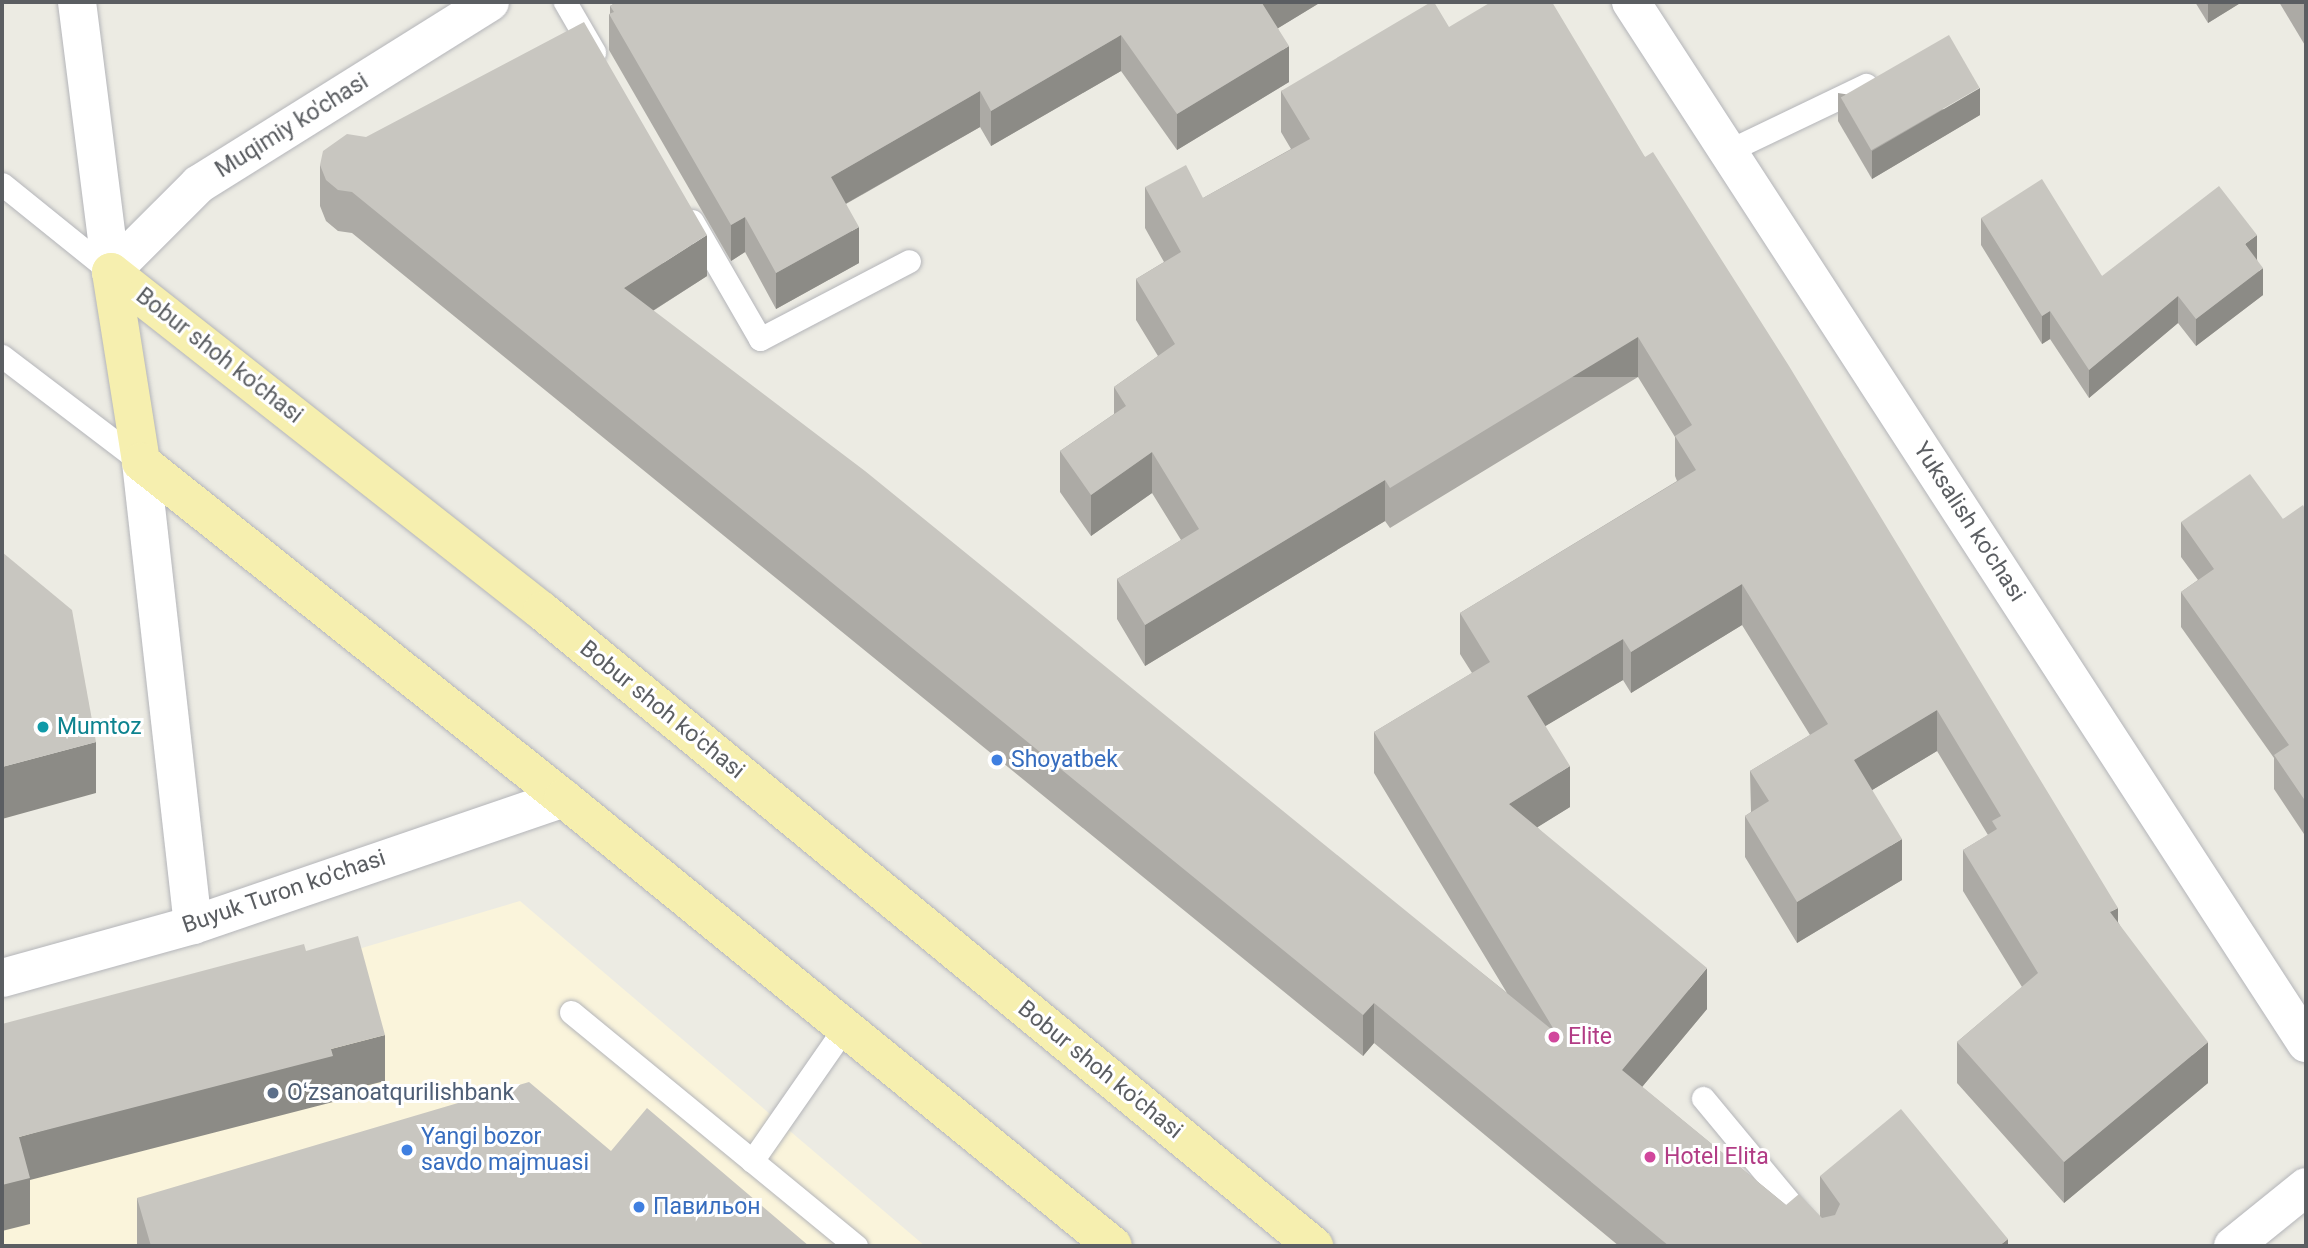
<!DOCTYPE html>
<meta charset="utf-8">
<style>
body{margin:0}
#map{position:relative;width:2308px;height:1248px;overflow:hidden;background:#ecebe3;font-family:Roboto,sans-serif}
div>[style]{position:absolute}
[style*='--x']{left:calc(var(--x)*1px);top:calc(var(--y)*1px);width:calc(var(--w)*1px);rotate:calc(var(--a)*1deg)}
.commercial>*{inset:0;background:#faf4db}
.roads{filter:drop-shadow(0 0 2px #b4b5b9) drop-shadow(0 0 2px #b4b5b9)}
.lane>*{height:23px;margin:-11.5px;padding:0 11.5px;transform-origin:11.5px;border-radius:11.5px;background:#fff}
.street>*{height:38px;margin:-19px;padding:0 19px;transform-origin:19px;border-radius:19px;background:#fff}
.secondary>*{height:38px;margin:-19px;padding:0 19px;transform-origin:19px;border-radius:19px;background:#fff}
.primary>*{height:38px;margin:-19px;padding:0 19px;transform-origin:19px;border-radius:19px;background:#f6efaf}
.wall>*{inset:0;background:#acaaa5}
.shaded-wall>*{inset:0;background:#8c8b86;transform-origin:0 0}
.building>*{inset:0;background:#c8c6c0;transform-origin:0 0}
.dots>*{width:19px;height:19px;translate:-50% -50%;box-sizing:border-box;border:4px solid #fff;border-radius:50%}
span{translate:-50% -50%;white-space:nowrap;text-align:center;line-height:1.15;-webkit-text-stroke:6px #fff;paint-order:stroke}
.street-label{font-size:23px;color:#5b5e62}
.culture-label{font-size:23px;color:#0d838f}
.left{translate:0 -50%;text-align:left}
.shop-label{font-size:23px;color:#366cbe}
.hotel-label{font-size:23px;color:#b23c85}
.service-label{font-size:23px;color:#4e5e75}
.frame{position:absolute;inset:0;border:4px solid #5b5e62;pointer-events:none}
</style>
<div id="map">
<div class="commercial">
<div style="clip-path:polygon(520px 901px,925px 1246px,2px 1246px,2px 1055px)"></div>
</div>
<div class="roads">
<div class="lane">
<div style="--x:565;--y:2;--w:58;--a:59.9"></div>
<div style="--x:1728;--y:151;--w:153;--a:-25.6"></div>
<div style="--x:2;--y:184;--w:140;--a:38.9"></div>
<div style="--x:692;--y:221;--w:136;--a:60"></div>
<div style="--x:760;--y:339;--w:168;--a:-27.6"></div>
<div style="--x:2;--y:356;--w:175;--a:37.3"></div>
<div style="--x:571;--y:1012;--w:369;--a:39.4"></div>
<div style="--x:1703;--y:1098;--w:192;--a:50.3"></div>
<div style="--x:752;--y:1161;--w:163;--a:-55.2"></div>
</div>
<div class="street">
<div style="--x:1631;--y:2;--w:1241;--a:57.04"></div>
<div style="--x:141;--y:462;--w:466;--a:83.6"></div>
</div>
<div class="secondary">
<div style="--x:77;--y:2;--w:272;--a:82.8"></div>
<div style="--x:111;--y:272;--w:124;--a:-45"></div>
<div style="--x:199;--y:184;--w:343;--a:-32"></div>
<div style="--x:2;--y:978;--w:198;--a:-15.5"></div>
<div style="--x:193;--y:925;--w:391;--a:-18.9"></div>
<div style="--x:2233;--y:1246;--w:94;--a:-38.9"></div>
</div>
<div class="primary">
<div style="--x:111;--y:272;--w:548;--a:38.19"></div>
<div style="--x:542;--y:611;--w:1000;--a:39.44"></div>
<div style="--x:111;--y:272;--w:192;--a:81"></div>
<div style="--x:141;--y:462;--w:539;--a:38.53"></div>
<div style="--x:563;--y:798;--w:709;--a:39.16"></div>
</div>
</div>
<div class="wall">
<div style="clip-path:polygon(617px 2px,1321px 2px,1278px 28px,1289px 82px,1177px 150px,1121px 71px,991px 146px,980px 127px,846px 204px,859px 263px,776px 309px,745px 252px,731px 261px,609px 50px,609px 14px,610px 14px,610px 6px)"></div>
<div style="clip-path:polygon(2195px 2px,2242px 2px,2208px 23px)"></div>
<div style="clip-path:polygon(2279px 2px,2306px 2px,2306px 47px)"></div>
<div style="clip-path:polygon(1449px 27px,1645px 157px,2118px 922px,2208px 1083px,2064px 1203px,1957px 1083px,1957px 1042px,2022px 987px,1963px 891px,1963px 850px,1988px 835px,1937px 751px,1872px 790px,1902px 880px,1797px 943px,1745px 857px,1745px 816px,1751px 812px,1750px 771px,1810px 735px,1742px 625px,1631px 693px,1623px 680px,1545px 726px,1570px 807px,1537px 827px,1707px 1009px,1642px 1087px,1786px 1205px,1820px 1217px,1820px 1176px,2008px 1246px,1619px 1246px,1374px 1043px,1363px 1056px,352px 233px,338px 231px,326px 221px,320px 206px,320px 165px,707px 276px,653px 311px,1507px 993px,1374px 773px,1374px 732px,1472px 673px,1460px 654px,1460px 613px,1677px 481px,1675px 476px,1675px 437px,1638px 377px,1390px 528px,1385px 521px,1145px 666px,1117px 619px,1117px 579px,1181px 540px,1152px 493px,1091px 536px,1060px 492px,1060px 451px,1114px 414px,1114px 387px,1158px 356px,1136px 320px,1136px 279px,1164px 262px,1145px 228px,1145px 187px,1203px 198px,1291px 149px,1281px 132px,1281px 91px)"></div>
<div style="clip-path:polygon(1838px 93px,1980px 115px,1872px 179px,1838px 121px)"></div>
<div style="clip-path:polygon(1981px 218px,2102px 276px,2257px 259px,2263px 295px,2196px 346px,2178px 323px,2089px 398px,2050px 339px,2042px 344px,1981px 245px)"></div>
<div style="clip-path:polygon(2306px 511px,2306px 837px,2274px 789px,2274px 758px,2181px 627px,2181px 592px,2198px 580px,2181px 557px,2181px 522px,2283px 519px)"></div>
<div style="clip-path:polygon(611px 1151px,809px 1246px,137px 1246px,137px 1198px)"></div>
</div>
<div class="shaded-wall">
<div style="clip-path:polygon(1264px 2px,1321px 2px,1262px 38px,1262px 3px)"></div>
<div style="clip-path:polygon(2208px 2px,2242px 2px,2208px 23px)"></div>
<div style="clip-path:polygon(1121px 35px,1121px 71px,991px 146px,991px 111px)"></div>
<div style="clip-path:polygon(1289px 46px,1289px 82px,1177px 150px,1177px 114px)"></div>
<div style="clip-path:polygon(1980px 88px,1980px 115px,1872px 179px,1872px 151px)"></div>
<div style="clip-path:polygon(980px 91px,980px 127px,831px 212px,831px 177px)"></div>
<div style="clip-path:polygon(745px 217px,745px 252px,731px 261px,731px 225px)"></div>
<div style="clip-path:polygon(859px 227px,859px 263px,776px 309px,776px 273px)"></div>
<div style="clip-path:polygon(707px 235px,707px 276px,624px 329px,624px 288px)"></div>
<div style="clip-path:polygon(2257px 235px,2257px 263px,2245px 244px)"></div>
<div style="clip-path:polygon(2263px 268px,2263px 295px,2196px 346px,2196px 319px)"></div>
<div style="clip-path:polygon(2178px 296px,2178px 323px,2089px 398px,2089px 370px)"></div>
<div style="clip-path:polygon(2050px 311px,2050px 339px,2042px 344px,2042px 316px)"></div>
<div style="left:1638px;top:337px;width:40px;height:290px;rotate:90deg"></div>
<div style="clip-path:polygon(1152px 452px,1152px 493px,1091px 536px,1091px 495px)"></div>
<div style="clip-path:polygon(1385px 480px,1385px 521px,1145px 666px,1145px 625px)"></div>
<div style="clip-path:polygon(1742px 584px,1742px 625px,1631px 693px,1631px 652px)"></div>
<div style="clip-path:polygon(1623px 639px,1623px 680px,1527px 737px,1527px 696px)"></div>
<div style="clip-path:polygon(1937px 710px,1937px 751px,1854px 801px,1854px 760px)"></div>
<div style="clip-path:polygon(96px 742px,96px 793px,2px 819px,2px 767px)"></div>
<div style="clip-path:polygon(1570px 766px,1570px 807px,1509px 845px,1509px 804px)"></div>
<div style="clip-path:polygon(1902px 839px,1902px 880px,1797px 943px,1797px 902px)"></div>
<div style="clip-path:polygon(2118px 908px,2118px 948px,2110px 912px)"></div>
<div style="clip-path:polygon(1707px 968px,1707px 1009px,1622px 1111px,1622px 1070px)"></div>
<div style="clip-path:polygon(1374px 1003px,1374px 1043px,1363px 1056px,1363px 1015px)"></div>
<div style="clip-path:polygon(385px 1035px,385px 1081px,333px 1094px,333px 1102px,30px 1180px,30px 1224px,2px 1231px,2px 1185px,19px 1137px,331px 1049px)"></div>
<div style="clip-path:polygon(2208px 1042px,2208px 1083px,2064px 1203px,2064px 1162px)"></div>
<div style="clip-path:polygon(2008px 1239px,2008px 1246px,1999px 1246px)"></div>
</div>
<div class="building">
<div style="clip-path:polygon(617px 2px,1264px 2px,1262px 3px,1289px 46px,1177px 114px,1121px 35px,991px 111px,980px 91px,831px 177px,859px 227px,776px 273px,745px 217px,731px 225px,609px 14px,614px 12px,610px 6px)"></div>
<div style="clip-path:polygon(1431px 2px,1434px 2px,1449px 27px,1491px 2px,1552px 2px,1645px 157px,1653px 152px,1789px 366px,2118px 908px,2110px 912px,2208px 1042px,2064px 1162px,1957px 1042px,2038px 973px,1963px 850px,1997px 829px,1992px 821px,2001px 816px,1937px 710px,1854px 760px,1902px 839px,1797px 902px,1745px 816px,1769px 801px,1750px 771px,1828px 724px,1742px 584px,1631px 652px,1623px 639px,1527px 696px,1570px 766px,1509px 804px,1707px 968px,1622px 1070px,1786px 1205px,1799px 1194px,1822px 1218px,1835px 1215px,1840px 1204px,1820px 1176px,1901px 1109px,2008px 1239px,1999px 1246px,1669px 1246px,1374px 1003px,1363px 1015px,352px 192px,338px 190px,326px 180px,320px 165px,323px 151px,347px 134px,366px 137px,584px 22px,707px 235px,624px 288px,865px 471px,1556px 1033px,1374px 732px,1490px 662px,1460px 613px,1696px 470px,1675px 436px,1692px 425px,1638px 337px,1390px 488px,1385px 480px,1145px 625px,1117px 579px,1199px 529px,1152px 452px,1091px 495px,1060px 451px,1126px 406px,1114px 387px,1175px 344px,1136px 279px,1181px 252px,1145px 187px,1186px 165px,1203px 198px,1310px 139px,1281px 91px)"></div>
<div style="left:1949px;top:35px;width:61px;height:125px;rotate:60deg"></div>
<div style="clip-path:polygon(2042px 179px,2102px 276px,2219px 186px,2257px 235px,2245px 244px,2263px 268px,2196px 319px,2178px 296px,2089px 370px,2050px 311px,2042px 316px,1981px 218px)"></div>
<div style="clip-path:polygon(2250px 474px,2283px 519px,2303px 505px,2306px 511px,2306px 802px,2274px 755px,2289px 745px,2181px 592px,2214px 569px,2181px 522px)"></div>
<div style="clip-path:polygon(2px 552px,72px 610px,96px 742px,2px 767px)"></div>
<div style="clip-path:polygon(358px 936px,385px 1035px,331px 1049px,333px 1056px,19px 1137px,30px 1178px,2px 1185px,2px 1024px,304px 944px,306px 951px)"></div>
<div style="clip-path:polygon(529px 1082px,611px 1151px,647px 1108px,809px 1246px,151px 1246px,137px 1198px)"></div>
</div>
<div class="dots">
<div style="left:43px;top:727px;background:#0f9aa8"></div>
<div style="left:997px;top:760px;background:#3f7fe0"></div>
<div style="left:1554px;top:1037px;background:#d1479c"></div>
<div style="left:273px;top:1093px;background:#5c6f8a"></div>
<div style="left:407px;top:1150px;background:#3f7fe0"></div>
<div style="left:1650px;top:1157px;background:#d1479c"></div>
<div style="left:639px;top:1207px;background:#3f7fe0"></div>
</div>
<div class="street-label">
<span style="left:292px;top:126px;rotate:-32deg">Muqimiy ko'chasi</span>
<span style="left:219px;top:356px;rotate:38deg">Bobur shoh ko'chasi</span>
<span style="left:1969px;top:522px;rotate:57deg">Yuksalish ko'chasi</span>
<span style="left:662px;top:710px;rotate:39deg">Bobur shoh ko'chasi</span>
<span style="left:284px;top:892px;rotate:-19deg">Buyuk Turon ko'chasi</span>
<span style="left:1100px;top:1070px;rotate:39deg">Bobur shoh ko'chasi</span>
</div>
<div class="culture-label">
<span class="left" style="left:57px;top:727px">Mumtoz</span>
</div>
<div class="shop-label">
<span class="left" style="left:1011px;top:760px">Shoyatbek</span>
<span class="left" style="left:421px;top:1150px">Yangi bozor<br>savdo majmuasi</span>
<span class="left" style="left:653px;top:1207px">Павильон</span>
</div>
<div class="hotel-label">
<span class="left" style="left:1568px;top:1037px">Elite</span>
<span class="left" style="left:1664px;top:1157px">Hotel Elita</span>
</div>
<div class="service-label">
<span class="left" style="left:287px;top:1093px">Oʻzsanoatqurilishbank</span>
</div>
<div class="frame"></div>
</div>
